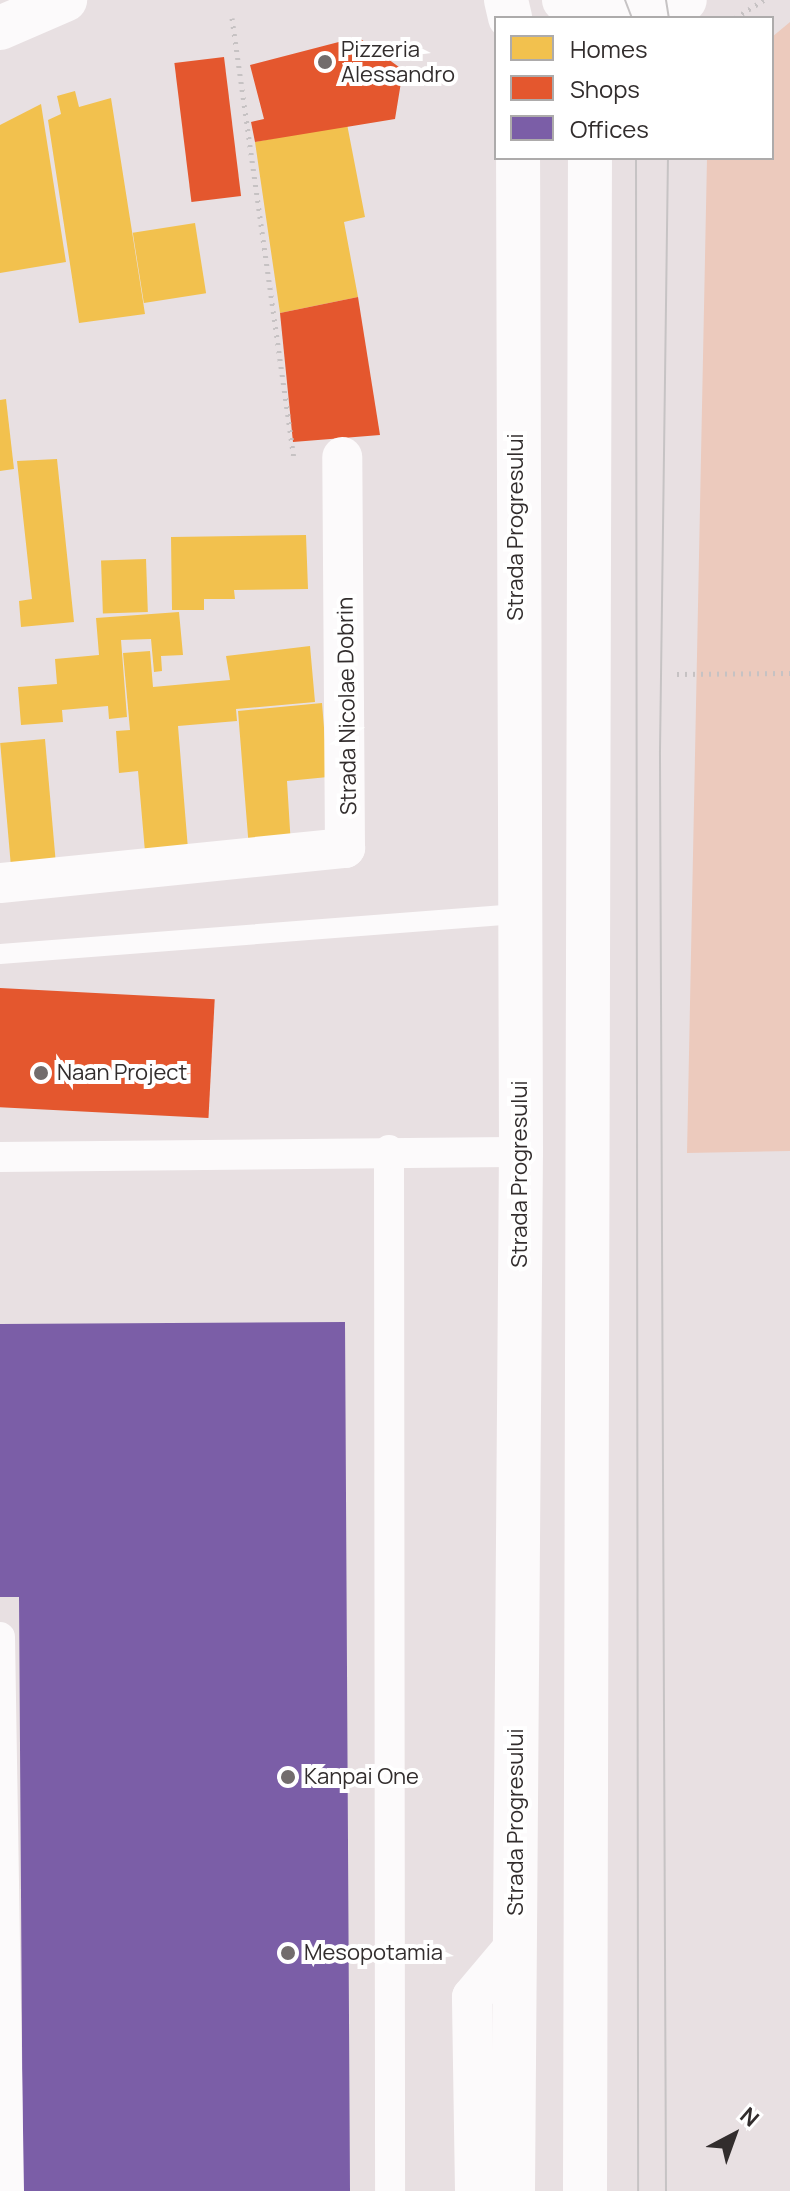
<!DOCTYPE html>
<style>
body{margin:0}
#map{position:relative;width:790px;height:2191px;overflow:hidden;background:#e8e0e2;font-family:Manrope,sans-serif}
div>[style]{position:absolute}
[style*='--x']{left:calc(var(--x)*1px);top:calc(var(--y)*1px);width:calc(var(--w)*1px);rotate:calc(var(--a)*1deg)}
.green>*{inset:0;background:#eccabd}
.homes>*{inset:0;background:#f2c14e;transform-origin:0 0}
.shops>*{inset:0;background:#e4572e;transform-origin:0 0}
.offices>*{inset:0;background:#7b5ea7}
.path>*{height:5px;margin-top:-2.5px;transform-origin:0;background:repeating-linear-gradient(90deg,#c6c2c3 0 2px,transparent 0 8px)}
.service>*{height:20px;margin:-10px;padding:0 10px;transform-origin:10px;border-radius:10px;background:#fcfafb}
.pedestrian>*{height:30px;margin:-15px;padding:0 15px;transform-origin:15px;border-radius:15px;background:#fcfafb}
.minor>*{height:40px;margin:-20px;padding:0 20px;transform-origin:20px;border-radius:20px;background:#fcfafb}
.secondary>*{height:44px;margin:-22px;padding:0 22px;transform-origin:22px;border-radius:22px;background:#fcfafb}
.primary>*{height:44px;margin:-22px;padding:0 22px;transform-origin:22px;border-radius:22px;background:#fcfafb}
.tram>*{height:2px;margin:-1px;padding:0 1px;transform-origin:1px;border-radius:1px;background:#c6c3c4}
.dots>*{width:22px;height:22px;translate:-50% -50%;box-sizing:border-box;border:4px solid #fff;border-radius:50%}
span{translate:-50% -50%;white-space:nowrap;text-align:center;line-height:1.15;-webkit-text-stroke:8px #fff;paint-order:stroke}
.poi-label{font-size:22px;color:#322d2d}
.left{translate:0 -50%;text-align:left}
.street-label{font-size:22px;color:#322d2d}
.legend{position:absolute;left:494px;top:16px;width:280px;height:144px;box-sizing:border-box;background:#fff;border:2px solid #adabab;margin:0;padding:10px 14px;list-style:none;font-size:24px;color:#322d2d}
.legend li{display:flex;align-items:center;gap:16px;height:40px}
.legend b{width:40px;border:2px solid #adabab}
.north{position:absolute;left:694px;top:2095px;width:80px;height:80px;-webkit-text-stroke:6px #fff;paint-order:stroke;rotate:41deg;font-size:22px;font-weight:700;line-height:32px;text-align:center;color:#322d2d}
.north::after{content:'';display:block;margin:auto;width:28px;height:36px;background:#322d2d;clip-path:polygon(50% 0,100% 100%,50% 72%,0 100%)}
</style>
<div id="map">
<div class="green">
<div style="clip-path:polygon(790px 22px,790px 1151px,687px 1153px,707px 158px,772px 158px,772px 37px)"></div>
</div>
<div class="homes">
<div style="clip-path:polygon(75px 91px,79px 107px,111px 98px,145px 314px,79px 323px,48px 120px,61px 114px,57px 96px)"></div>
<div style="clip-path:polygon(41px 104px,66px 262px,0 273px,0 125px)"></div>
<div style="clip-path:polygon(347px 124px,365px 217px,344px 222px,358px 297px,280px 313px,255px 142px)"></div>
<div style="left:195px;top:223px;width:71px;height:63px;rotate:81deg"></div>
<div style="clip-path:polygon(6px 399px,14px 469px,0 471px,0 400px)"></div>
<div style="clip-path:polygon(57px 459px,74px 622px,21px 627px,19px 601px,32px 599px,17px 461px)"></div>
<div style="clip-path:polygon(306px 535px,308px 589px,234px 590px,235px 599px,204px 599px,204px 610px,172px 610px,171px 537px)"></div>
<div style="left:146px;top:559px;width:53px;height:45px;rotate:88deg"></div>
<div style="clip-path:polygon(179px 612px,183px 655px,161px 656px,162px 671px,154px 672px,151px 639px,121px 640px,127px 717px,109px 719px,108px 706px,62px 710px,63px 722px,21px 725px,18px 687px,57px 684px,55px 659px,99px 655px,96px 618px)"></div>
<div style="clip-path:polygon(310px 646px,315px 702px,236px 709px,237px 721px,178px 726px,188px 849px,145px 852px,138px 771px,119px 773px,116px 731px,130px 730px,123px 653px,150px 651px,153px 687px,230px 680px,226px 656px)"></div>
<div style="clip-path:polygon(322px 703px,328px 777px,287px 781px,291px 846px,249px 849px,238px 711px)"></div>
<div style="left:45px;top:739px;width:133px;height:45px;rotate:85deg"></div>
</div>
<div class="shops">
<div style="clip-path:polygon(358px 37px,403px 70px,395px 119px,255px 142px,251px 122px,264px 119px,250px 65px)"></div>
<div style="left:224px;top:57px;width:140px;height:50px;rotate:83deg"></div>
<div style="clip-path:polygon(358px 297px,380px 435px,293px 442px,280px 313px)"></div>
<div style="left:0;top:988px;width:215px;height:119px;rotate:3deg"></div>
</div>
<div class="offices">
<div style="clip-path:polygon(345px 1322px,350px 2191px,23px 2191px,19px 1597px,0 1597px,0 1324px)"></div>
</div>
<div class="path">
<div style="--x:232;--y:18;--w:446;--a:82"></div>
<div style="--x:735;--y:18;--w:34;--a:-32"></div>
<div style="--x:677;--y:674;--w:113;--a:-0.5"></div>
</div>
<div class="service">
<div style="--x:0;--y:954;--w:518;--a:-4.43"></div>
</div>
<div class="pedestrian">
<div style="--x:389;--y:1150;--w:1041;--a:89.94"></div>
<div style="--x:0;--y:1157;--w:521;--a:-0.55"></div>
<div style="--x:0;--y:1637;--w:554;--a:89.07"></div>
</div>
<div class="minor">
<div style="--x:0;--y:883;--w:347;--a:-5.8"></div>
<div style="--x:345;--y:848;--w:391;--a:-90.4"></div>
<div style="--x:475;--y:2191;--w:194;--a:-90.9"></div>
<div style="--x:472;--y:1997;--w:67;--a:-49.9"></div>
</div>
<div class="secondary">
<div style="--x:506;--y:0;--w:18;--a:77"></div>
<div style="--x:0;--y:28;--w:71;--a:-23.3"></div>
<div style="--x:513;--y:2191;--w:1039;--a:-89.56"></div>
<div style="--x:521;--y:1152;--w:994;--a:-90.17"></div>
<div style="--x:585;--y:2191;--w:2033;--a:-89.86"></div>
</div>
<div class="primary">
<div style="--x:564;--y:0;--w:67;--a:10.3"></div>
<div style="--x:630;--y:12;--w:56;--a:-12.3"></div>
</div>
<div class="tram">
<div style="--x:625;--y:0;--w:19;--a:69"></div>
<div style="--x:666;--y:0;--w:18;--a:81"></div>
<div style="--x:636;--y:158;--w:2033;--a:89.94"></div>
<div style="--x:666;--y:2191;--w:1440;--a:-90.24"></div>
<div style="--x:660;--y:751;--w:593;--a:-89.23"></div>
</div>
<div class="dots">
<div style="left:325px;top:62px;background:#726c6c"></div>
<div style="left:41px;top:1073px;background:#726c6c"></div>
<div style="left:288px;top:1777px;background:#726c6c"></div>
<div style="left:288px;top:1953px;background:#726c6c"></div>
</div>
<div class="poi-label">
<span class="left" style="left:341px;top:62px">Pizzeria<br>Alessandro</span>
<span class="left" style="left:57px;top:1073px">Naan Project</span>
<span class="left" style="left:304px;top:1777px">Kanpai One</span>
<span class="left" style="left:304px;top:1953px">Mesopotamia</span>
</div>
<div class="street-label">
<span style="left:516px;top:527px;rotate:-90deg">Strada Progresului</span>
<span style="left:347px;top:706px;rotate:-91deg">Strada Nicolae Dobrin</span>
<span style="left:520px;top:1174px;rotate:-90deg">Strada Progresului</span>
<span style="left:516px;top:1822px;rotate:-90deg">Strada Progresului</span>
</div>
<ul class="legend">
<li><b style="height:22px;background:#f2c14e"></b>Homes</li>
<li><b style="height:22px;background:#e4572e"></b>Shops</li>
<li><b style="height:22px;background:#7b5ea7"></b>Offices</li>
</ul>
<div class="north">N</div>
</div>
